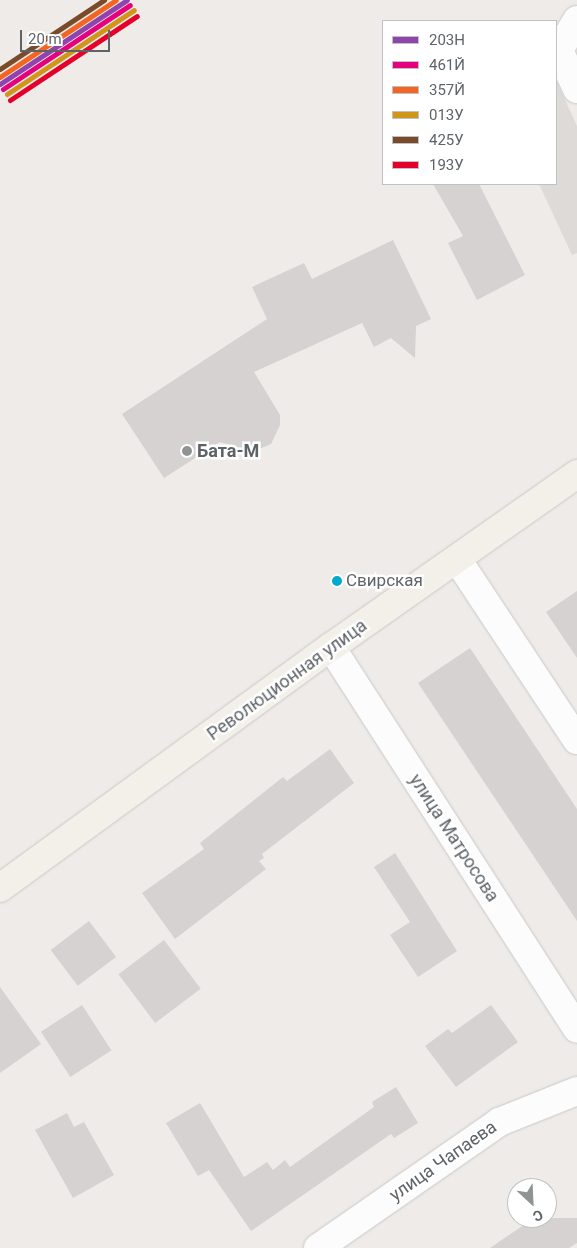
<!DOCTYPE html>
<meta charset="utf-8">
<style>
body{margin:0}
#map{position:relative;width:577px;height:1248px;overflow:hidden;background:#eeebe8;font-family:Roboto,sans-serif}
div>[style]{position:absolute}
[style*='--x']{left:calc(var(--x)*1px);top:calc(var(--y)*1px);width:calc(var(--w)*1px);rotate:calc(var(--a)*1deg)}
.industrial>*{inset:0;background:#dedad8}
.building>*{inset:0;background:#d5d2d1;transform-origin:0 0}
.roads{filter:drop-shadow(0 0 1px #cac9c9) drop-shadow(0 0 1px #cac9c9)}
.minor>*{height:28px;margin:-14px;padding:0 14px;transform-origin:14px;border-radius:14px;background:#fcfcfc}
.major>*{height:28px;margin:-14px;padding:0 14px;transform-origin:14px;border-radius:14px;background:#f3efe9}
.rail-1>*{height:5px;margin:-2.5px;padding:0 2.5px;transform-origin:2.5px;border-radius:2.5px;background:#8e44ad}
.rail-2>*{height:5px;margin:-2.5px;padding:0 2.5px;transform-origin:2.5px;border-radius:2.5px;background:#e5007d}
.rail-3>*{height:5px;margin:-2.5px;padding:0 2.5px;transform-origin:2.5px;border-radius:2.5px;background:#f26522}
.rail-4>*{height:5px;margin:-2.5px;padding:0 2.5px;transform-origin:2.5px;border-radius:2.5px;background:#d1951a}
.rail-5>*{height:5px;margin:-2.5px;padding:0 2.5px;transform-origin:2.5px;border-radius:2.5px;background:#7a4b2a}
.rail-6>*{height:5px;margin:-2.5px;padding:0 2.5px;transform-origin:2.5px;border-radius:2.5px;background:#e4002b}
.dots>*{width:14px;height:14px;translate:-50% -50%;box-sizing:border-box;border:2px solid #fff;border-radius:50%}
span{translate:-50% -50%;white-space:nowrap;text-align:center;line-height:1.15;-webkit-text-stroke:5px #fff;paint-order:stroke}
.bus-label{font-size:17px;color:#5e6367}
.left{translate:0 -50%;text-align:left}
.poi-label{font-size:18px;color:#5e6367;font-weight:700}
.street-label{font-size:18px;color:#5e6367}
.legend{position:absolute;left:382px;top:20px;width:175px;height:165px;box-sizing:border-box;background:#fff;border:1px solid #bfc1c2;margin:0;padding:6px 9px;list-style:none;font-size:15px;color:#5e6367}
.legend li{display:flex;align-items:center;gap:10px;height:25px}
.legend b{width:25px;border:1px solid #bfc1c2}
.north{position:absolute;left:507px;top:1178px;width:50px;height:50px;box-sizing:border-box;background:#fff;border:1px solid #bfc1c2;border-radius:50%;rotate:155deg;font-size:14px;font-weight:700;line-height:20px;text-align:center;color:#5e6367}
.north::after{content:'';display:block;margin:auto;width:18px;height:22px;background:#909394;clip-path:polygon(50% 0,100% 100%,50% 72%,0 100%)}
.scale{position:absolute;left:20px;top:30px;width:90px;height:22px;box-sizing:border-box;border:2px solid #5e6367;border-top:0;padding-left:6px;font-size:15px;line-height:18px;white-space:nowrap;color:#5e6367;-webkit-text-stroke:4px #fff;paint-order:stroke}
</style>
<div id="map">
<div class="industrial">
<div style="clip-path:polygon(556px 80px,577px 126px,577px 253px,572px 255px,539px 184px,556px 184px)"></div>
</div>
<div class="building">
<div style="clip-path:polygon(433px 184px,479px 184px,525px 275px,477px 300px,448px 243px,463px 236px)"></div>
<div style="clip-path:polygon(393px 240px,431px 319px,416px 326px,415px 358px,391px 338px,374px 347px,362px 323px,254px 372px,280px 415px,280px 425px,271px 444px,252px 452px,220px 442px,164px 478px,122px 414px,267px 319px,252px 287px,304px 263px,312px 279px)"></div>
<div style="clip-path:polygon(577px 591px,577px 658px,546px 612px)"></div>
<div style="clip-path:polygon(470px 648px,577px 809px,577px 921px,418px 683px)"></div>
<div style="clip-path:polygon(330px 749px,354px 783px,262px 854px,264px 858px,259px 861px,266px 869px,175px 939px,142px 893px,204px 849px,200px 843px,283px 777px,287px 781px)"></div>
<div style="clip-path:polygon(395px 853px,457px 951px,418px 977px,390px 935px,410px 922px,374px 867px)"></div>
<div style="left:89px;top:921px;width:45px;height:48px;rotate:53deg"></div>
<div style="left:164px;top:940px;width:61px;height:57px;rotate:53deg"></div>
<div style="clip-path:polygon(0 987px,41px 1044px,0 1073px)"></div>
<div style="left:82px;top:1005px;width:54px;height:49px;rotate:57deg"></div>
<div style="clip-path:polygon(491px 1005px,518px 1042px,456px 1087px,425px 1046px,448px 1029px,452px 1033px)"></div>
<div style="clip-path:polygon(396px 1087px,418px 1123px,394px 1138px,391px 1134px,251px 1231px,209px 1170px,198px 1176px,166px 1123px,200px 1103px,244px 1177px,267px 1162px,273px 1170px,285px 1160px,290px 1167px,374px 1107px,372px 1102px)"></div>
<div style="clip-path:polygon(67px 1113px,74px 1127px,84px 1122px,114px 1175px,73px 1198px,35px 1130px)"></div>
<div style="clip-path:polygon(534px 1218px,577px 1218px,577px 1243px,569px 1248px,490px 1248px)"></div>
</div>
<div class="roads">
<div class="minor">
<div style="--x:577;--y:20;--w:35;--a:121"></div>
<div style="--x:559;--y:50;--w:43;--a:65.2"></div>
<div style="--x:457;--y:559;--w:217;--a:56.5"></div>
<div style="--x:331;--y:647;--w:454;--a:57.2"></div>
<div style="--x:318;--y:1248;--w:221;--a:-34.8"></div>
<div style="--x:499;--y:1122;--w:84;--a:-21.7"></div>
</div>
<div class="major">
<div style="--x:0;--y:888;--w:409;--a:-36.1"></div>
<div style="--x:331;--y:647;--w:301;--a:-35.1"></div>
</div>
</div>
<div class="rail-1">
<div style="--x:0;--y:84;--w:152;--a:-33.5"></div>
</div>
<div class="rail-2">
<div style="--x:3;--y:89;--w:152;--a:-33.5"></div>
</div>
<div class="rail-3">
<div style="--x:0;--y:77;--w:139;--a:-33.6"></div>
</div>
<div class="rail-4">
<div style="--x:7;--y:94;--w:152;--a:-33.5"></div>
</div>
<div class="rail-5">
<div style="--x:0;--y:69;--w:125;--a:-33.6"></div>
</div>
<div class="rail-6">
<div style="--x:10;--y:100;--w:152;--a:-33.5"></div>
</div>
<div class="dots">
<div style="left:187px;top:451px;background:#909394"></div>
<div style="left:337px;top:581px;background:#00a9ce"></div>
</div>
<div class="bus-label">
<span class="left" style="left:346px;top:581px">Свирская</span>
</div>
<div class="poi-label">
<span class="left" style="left:197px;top:451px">Бата-М</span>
</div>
<div class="street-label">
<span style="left:287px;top:680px;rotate:-36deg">Революционная улица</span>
<span style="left:454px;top:838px;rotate:57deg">улица Матросова</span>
<span style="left:443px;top:1161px;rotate:-35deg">улица Чапаева</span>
</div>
<ul class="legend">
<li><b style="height:6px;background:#8e44ad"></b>203Н</li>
<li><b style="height:6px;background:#e5007d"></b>461Й</li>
<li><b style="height:6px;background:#f26522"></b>357Й</li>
<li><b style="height:6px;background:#d1951a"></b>013У</li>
<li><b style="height:6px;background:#7a4b2a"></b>425У</li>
<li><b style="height:6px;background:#e4002b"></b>193У</li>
</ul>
<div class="north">С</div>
<div class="scale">20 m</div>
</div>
